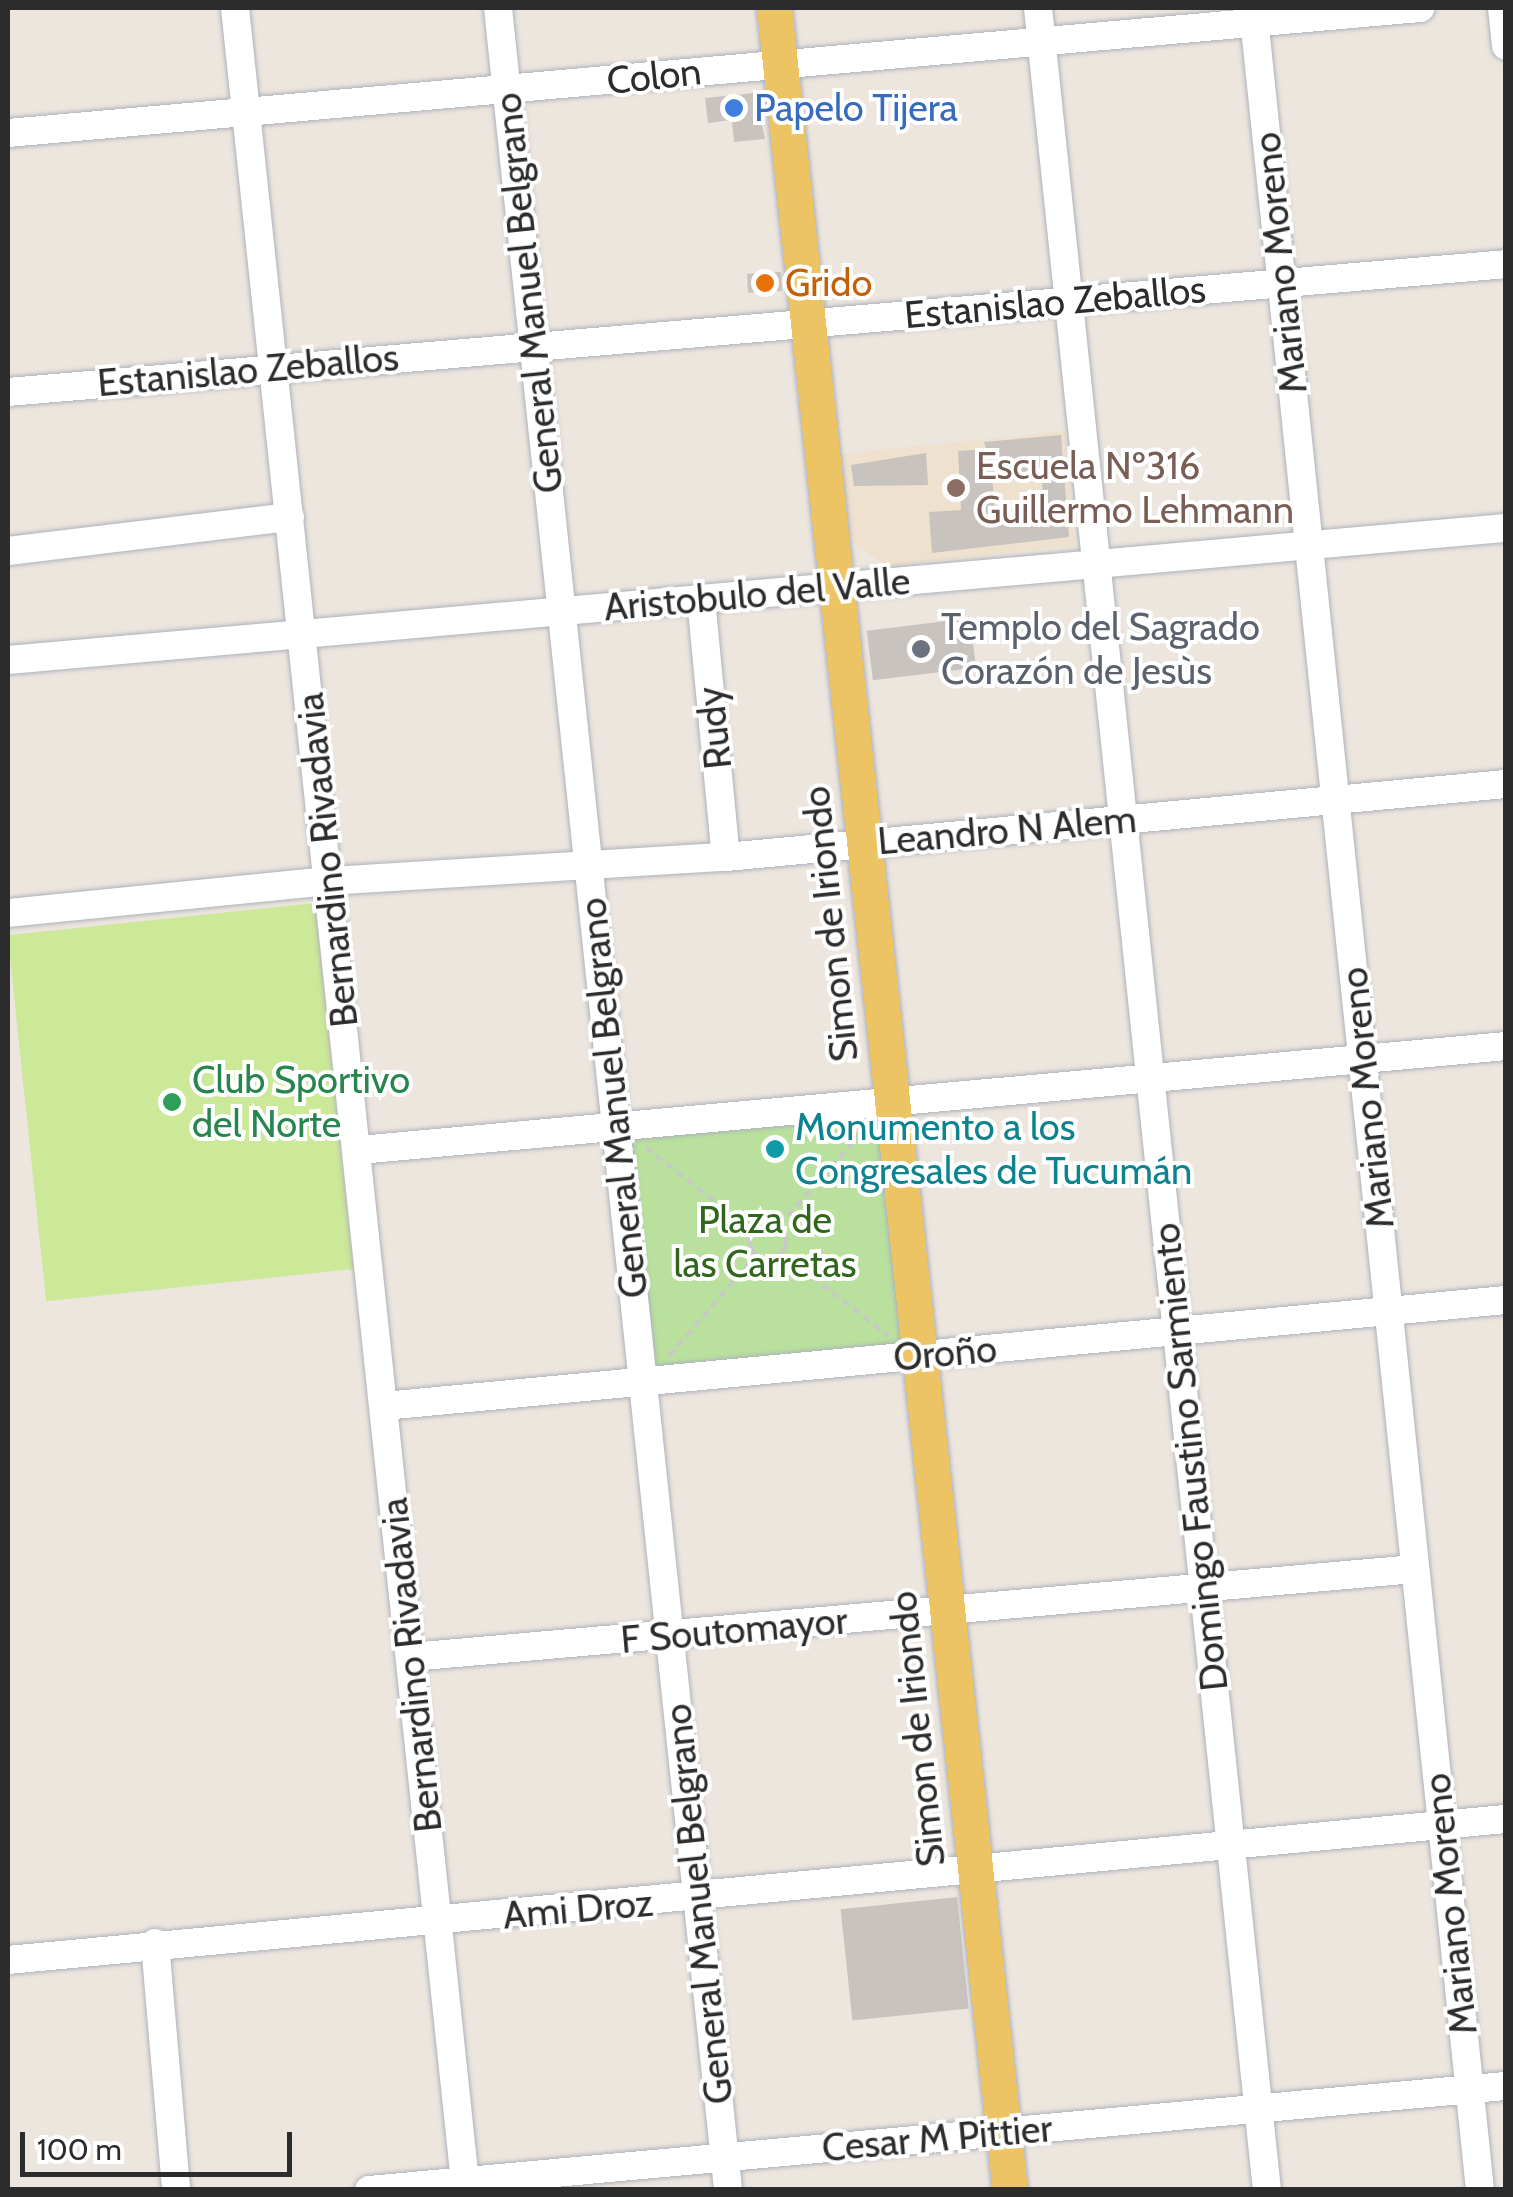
<!DOCTYPE html>
<meta charset="utf-8">
<style>
body{margin:0}
#map{position:relative;width:1513px;height:2197px;overflow:hidden;background:#ede6de;font-family:Cabin,sans-serif}
div>[style]{position:absolute}
[style*='--x']{left:calc(var(--x)*1px);top:calc(var(--y)*1px);width:calc(var(--w)*1px);rotate:calc(var(--a)*1deg)}
.education>*{inset:0;background:#eee1ce}
.green>*{inset:0;background:#b9e19d;transform-origin:0 0}
.pitch>*{inset:0;background:#cce899;transform-origin:0 0}
.building>*{inset:0;background:#c8c3be;transform-origin:0 0}
.path>*{height:4px;margin-top:-2px;transform-origin:0;background:repeating-linear-gradient(90deg,#c8c8c8 0 8px,transparent 0 13px)}
.path>.ring{margin:-2px;padding:0;box-sizing:content-box;background:none;border:4px solid #c8c8c8;border-radius:50%}
.roads{filter:drop-shadow(0 0 2px #aeb2bc) drop-shadow(0 0 2px #aeb2bc)}
.minor>*{height:28px;margin:-14px;padding:0 14px;transform-origin:14px;border-radius:14px;background:#fff}
.major>*{height:35px;margin:-17.5px;padding:0 17.5px;transform-origin:17.5px;border-radius:17.5px;background:#edc463}
.dots>*{width:28px;height:28px;translate:-50% -50%;box-sizing:border-box;border:5px solid #fff;border-radius:50%}
span{translate:-50% -50%;white-space:nowrap;text-align:center;line-height:1.15;-webkit-text-stroke:8px #fff;paint-order:stroke}
.street-label{font-size:38px;color:#2c2c2c}
.shop-label{font-size:38px;color:#366cbe}
.left{translate:0 -50%;text-align:left}
.food-label{font-size:38px;color:#c56008}
.education-label{font-size:38px;color:#785e54}
.worship-label{font-size:38px;color:#5b616d}
.leisure-label{font-size:38px;color:#27864d}
.culture-label{font-size:38px;color:#0d838f}
.park-label{font-size:38px;color:#31671d}
.frame{position:absolute;inset:0;border:10px solid #2c2c2c;pointer-events:none}
.scale{position:absolute;left:20px;top:2132px;width:272px;height:45px;box-sizing:border-box;border:5px solid #2c2c2c;border-top:0;padding-left:12px;font-size:30px;line-height:35px;white-space:nowrap;color:#2c2c2c;-webkit-text-stroke:8px #fff;paint-order:stroke}
</style>
<div id="map">
<div class="education">
<div style="clip-path:polygon(1065px 431px,1074px 545px,887px 566px,852px 542px,838px 454px)"></div>
</div>
<div class="green">
<div style="left:891px;top:1103px;width:254px;height:276px;rotate:83deg"></div>
</div>
<div class="pitch">
<div style="left:315px;top:903px;width:368px;height:309px;rotate:84deg"></div>
</div>
<div class="building">
<div style="clip-path:polygon(755px 93px,765px 139px,734px 142px,732px 120px,708px 123px,705px 98px)"></div>
<div style="left:781px;top:272px;width:19px;height:34px;rotate:87deg"></div>
<div style="clip-path:polygon(evenodd,1061px 435px,1069px 537px,932px 553px,929px 512px,961px 510px,958px 451px,986px 449px,984px 442px,1061px 435px,1041px 471px,1044px 505px,995px 510px,992px 476px,1041px 471px)"></div>
<div style="clip-path:polygon(926px 453px,928px 485px,854px 486px,851px 465px)"></div>
<div style="left:970px;top:618px;width:50px;height:104px;rotate:83deg"></div>
<div style="left:957px;top:1897px;width:112px;height:117px;rotate:84deg"></div>
</div>
<div class="path">
<div style="--x:646;--y:1148;--w:134;--a:37.7"></div>
<div class="ring" style="left:750px;top:1223px;width:32px;height:32px"></div>
<div style="--x:779;--y:1226;--w:132;--a:-48.7"></div>
<div style="--x:781;--y:1253;--w:136;--a:37.5"></div>
<div style="--x:669;--y:1356;--w:133;--a:-49.3"></div>
</div>
<div class="roads">
<div class="minor">
<div style="--x:235;--y:8;--w:2194;--a:83.96"></div>
<div style="--x:498;--y:8;--w:2194;--a:83.98"></div>
<div style="--x:1038;--y:8;--w:2194;--a:84.01"></div>
<div style="--x:1253;--y:8;--w:2194;--a:84.06"></div>
<div style="--x:1502;--y:8;--w:38;--a:84"></div>
<div style="--x:8;--y:133;--w:1418;--a:-5.06"></div>
<div style="--x:8;--y:392;--w:1503;--a:-4.88"></div>
<div style="--x:8;--y:551;--w:284;--a:-6.9"></div>
<div style="--x:701;--y:599;--w:259;--a:84.5"></div>
<div style="--x:8;--y:660;--w:1504;--a:-5.04"></div>
<div style="--x:8;--y:913;--w:323;--a:-5.7"></div>
<div style="--x:329;--y:881;--w:398;--a:-3.5"></div>
<div style="--x:726;--y:857;--w:783;--a:-5.35"></div>
<div style="--x:359;--y:1150;--w:1152;--a:-5.18"></div>
<div style="--x:384;--y:1406;--w:1127;--a:-5.4"></div>
<div style="--x:411;--y:1657;--w:1008;--a:-5.01"></div>
<div style="--x:155;--y:1943;--w:248;--a:85.1"></div>
<div style="--x:8;--y:1960;--w:1505;--a:-5.38"></div>
<div style="--x:369;--y:2190;--w:1142;--a:-5.23"></div>
</div>
<div class="major">
<div style="--x:774;--y:8;--w:2195;--a:83.83"></div>
</div>
</div>
<div class="dots">
<div style="left:734px;top:108px;background:#3f7fe0"></div>
<div style="left:765px;top:283px;background:#e8710a"></div>
<div style="left:956px;top:488px;background:#8d6e63"></div>
<div style="left:921px;top:649px;background:#6b7280"></div>
<div style="left:172px;top:1102px;background:#2e9e5b"></div>
<div style="left:775px;top:1149px;background:#0f9aa8"></div>
</div>
<div class="street-label">
<span style="left:654px;top:76px;rotate:-6deg">Colon</span>
<span style="left:1280px;top:263px;rotate:-96deg">Mariano Moreno</span>
<span style="left:528px;top:293px;rotate:-96deg">General Manuel Belgrano</span>
<span style="left:1055px;top:302px;rotate:-5deg">Estanislao Zeballos</span>
<span style="left:248px;top:370px;rotate:-5deg">Estanislao Zeballos</span>
<span style="left:757px;top:594px;rotate:-5deg">Aristobulo del Valle</span>
<span style="left:714px;top:728px;rotate:-96deg">Rudy</span>
<span style="left:1007px;top:830px;rotate:-5deg">Leandro N Alem</span>
<span style="left:327px;top:860px;rotate:-96deg">Bernardino Rivadavia</span>
<span style="left:830px;top:924px;rotate:-96deg">Simon de Iriondo</span>
<span style="left:613px;top:1098px;rotate:-96deg">General Manuel Belgrano</span>
<span style="left:1367px;top:1098px;rotate:-96deg">Mariano Moreno</span>
<span style="left:945px;top:1353px;rotate:-5deg">Oroño</span>
<span style="left:1190px;top:1457px;rotate:-96deg">Domingo Faustino Sarmiento</span>
<span style="left:734px;top:1630px;rotate:-5deg">F Soutomayor</span>
<span style="left:411px;top:1665px;rotate:-96deg">Bernardino Rivadavia</span>
<span style="left:917px;top:1729px;rotate:-96deg">Simon de Iriondo</span>
<span style="left:698px;top:1904px;rotate:-96deg">General Manuel Belgrano</span>
<span style="left:1450px;top:1904px;rotate:-96deg">Mariano Moreno</span>
<span style="left:578px;top:1909px;rotate:-5deg">Ami Droz</span>
<span style="left:937px;top:2138px;rotate:-5deg">Cesar M Pittier</span>
</div>
<div class="shop-label">
<span class="left" style="left:754px;top:108px">Papelo Tijera</span>
</div>
<div class="food-label">
<span class="left" style="left:785px;top:283px">Grido</span>
</div>
<div class="education-label">
<span class="left" style="left:976px;top:488px">Escuela Nº316<br>Guillermo Lehmann</span>
</div>
<div class="worship-label">
<span class="left" style="left:941px;top:649px">Templo del Sagrado<br>Corazón de Jesùs</span>
</div>
<div class="leisure-label">
<span class="left" style="left:192px;top:1102px">Club Sportivo<br>del Norte</span>
</div>
<div class="culture-label">
<span class="left" style="left:795px;top:1149px">Monumento a los<br>Congresales de Tucumán</span>
</div>
<div class="park-label">
<span style="left:765px;top:1242px">Plaza de<br>las Carretas</span>
</div>
<div class="frame"></div>
<div class="scale">100 m</div>
</div>
